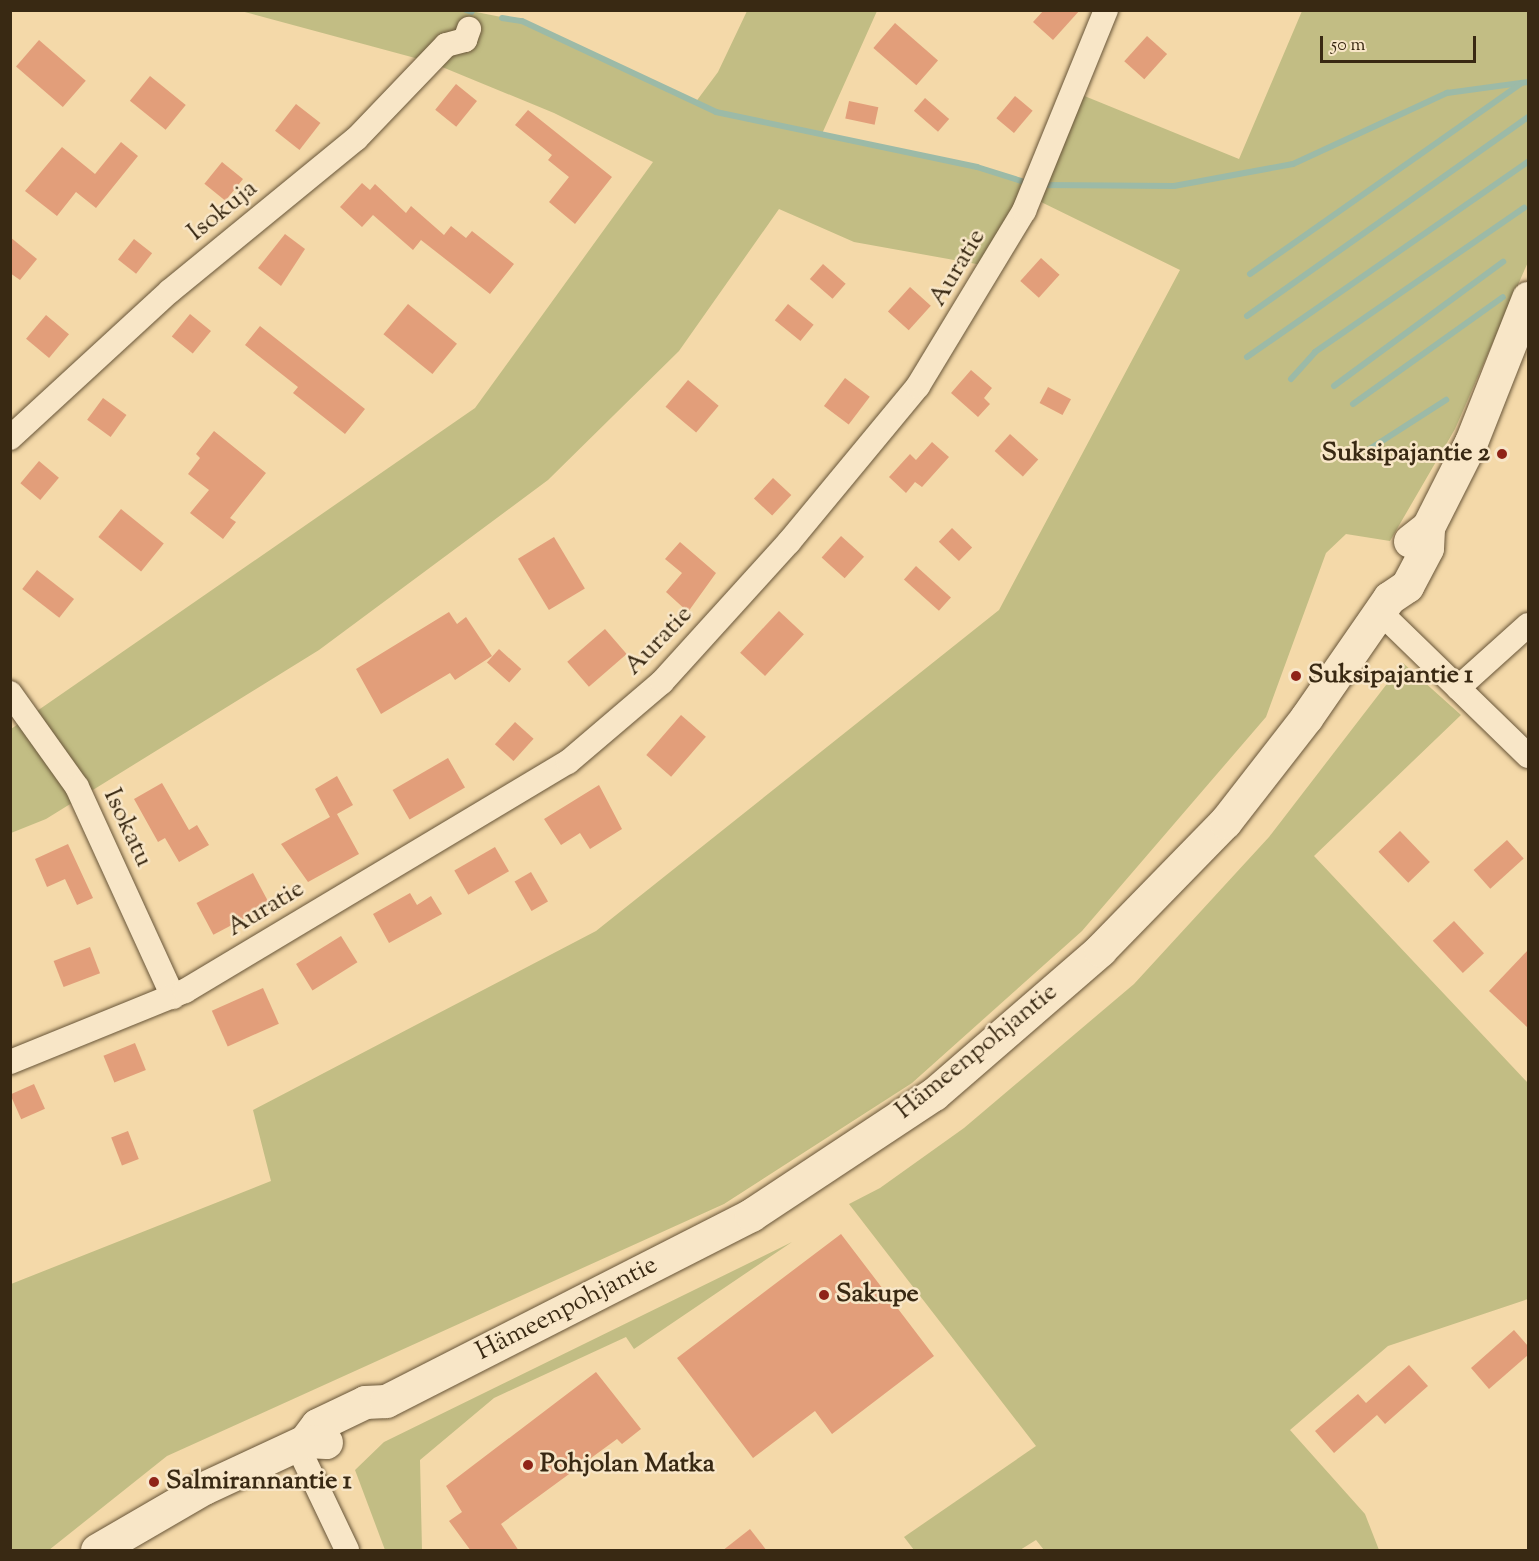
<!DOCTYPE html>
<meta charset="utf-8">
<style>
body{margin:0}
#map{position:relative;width:1539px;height:1561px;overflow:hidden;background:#f4d9a9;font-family:"Sorts Mill Goudy",serif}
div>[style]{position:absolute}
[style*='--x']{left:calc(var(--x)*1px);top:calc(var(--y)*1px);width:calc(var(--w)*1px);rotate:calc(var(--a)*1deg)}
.green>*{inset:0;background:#c2bd84}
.stream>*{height:6px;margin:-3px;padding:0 3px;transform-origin:3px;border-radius:3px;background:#9cbaa7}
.building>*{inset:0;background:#e29e7a;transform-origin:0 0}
.roads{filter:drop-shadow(0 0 2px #685538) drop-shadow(0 0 2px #685538)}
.minor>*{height:24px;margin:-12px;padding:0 12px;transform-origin:12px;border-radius:12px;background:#f8e6c7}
.secondary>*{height:33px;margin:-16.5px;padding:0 16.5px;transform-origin:16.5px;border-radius:16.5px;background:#f8e6c7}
.dots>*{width:16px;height:16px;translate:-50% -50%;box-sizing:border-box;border:3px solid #f8e6c7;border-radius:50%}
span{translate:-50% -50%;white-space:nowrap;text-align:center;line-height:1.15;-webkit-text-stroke:5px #f8e6c7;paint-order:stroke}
.street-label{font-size:26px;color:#392913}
.poi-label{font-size:26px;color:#392913;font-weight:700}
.right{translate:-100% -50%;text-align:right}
.left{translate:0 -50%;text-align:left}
.frame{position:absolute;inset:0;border:12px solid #392913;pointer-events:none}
.scale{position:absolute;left:1320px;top:36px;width:156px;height:27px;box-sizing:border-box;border:3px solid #392913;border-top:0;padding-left:8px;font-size:18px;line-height:21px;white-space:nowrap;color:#392913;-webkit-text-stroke:4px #f8e6c7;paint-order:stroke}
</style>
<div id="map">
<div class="green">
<div style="clip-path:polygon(466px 10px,522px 21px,695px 103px,718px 72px,747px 11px,877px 11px,821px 136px,977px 167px,1023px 181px,1019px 191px,1030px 196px,993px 267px,854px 242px,779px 209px,679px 351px,548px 480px,319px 650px,46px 819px,11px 833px,11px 729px,475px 408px,653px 162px,554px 113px,430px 62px,241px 11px)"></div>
<div style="clip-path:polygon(1302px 11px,1528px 11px,1528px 262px,1455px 429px,1390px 541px,1346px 534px,1326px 553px,1266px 717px,1082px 931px,912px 1083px,724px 1204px,167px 1456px,49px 1550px,11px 1550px,11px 1284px,271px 1181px,253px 1110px,596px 931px,999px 610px,1180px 270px,1037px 200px,1082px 95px,1239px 159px)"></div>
<div style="clip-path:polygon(1403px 663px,1461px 715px,1314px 856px,1528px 1083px,1528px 1299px,1388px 1346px,1290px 1430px,1365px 1514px,1379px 1550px,1044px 1550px,1036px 1540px,1020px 1550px,914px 1550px,904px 1537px,1036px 1446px,849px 1204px,880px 1188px,964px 1128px,1134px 984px,1269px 837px)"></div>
<div style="clip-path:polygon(792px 1242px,634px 1349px,626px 1337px,494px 1398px,420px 1460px,422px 1550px,385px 1550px,355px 1470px,384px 1442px)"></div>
</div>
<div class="stream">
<div style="--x:466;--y:10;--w:6;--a:18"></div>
<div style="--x:502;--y:18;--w:20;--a:9"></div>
<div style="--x:522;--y:21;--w:214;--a:25.1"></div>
<div style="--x:716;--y:112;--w:267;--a:11.9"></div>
<div style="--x:977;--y:167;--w:57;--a:17.5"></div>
<div style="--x:1041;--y:185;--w:133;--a:0.4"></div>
<div style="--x:1174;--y:186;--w:121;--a:-10.5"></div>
<div style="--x:1293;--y:164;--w:170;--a:-24.8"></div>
<div style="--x:1447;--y:93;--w:82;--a:-7.7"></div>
<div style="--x:1250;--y:274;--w:332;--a:-35.1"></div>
<div style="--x:1247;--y:316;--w:344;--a:-35.3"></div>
<div style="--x:1247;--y:357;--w:342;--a:-34.8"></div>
<div style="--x:1291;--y:379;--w:36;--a:-48"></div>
<div style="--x:1315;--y:352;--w:254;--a:-34.6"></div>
<div style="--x:1334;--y:386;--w:210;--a:-36.3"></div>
<div style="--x:1353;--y:404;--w:184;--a:-35.5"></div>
<div style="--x:1368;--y:450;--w:93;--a:-32.7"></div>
</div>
<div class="building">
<div style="clip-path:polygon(1044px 10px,1080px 10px,1053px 40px,1033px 22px)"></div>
<div style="left:895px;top:23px;width:57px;height:33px;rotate:41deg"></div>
<div style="left:1147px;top:36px;width:27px;height:34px;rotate:42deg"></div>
<div style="left:39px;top:40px;width:62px;height:35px;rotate:41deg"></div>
<div style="left:150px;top:76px;width:46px;height:32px;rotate:39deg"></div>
<div style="left:456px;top:84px;width:27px;height:33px;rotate:39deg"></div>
<div style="left:1015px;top:96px;width:23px;height:29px;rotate:40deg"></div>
<div style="left:925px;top:98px;width:32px;height:17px;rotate:41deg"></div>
<div style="left:849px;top:101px;width:30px;height:18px;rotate:12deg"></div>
<div style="left:296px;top:104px;width:31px;height:34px;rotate:38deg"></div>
<div style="clip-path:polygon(528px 110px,612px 177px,575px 224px,549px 202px,569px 177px,548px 160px,552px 155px,515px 125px)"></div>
<div style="clip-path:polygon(121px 142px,138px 156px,96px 208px,76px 192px,57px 216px,25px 191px,62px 147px,95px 174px)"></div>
<div style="left:222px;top:162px;width:27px;height:28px;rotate:39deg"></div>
<div style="clip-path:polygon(362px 183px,370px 190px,375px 184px,406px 213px,411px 206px,444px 235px,451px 226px,466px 238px,472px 231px,514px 264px,490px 294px,421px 240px,413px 250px,373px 215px,362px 227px,340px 207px)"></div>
<div style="clip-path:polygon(285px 234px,305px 249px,281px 286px,258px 268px)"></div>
<div style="clip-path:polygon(10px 237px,37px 259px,20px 280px,10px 273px)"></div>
<div style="left:134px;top:239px;width:23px;height:26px;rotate:38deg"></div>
<div style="left:1041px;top:258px;width:25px;height:31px;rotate:42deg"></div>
<div style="left:823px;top:264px;width:30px;height:20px;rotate:41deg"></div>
<div style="left:910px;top:287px;width:28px;height:33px;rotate:42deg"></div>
<div style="left:408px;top:304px;width:63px;height:39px;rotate:39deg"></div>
<div style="left:788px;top:304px;width:33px;height:21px;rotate:39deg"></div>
<div style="left:190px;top:314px;width:27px;height:29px;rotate:39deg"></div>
<div style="left:46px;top:315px;width:30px;height:31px;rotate:40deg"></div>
<div style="clip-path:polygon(260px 326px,365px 409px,345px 434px,293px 393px,298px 387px,245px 345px)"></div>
<div style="clip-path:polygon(971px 370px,992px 388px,984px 398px,990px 404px,978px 417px,951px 393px)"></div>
<div style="left:845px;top:378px;width:31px;height:35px;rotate:37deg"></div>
<div style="left:688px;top:380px;width:40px;height:35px;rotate:40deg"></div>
<div style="left:1048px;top:387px;width:26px;height:18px;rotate:28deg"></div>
<div style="left:103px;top:398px;width:29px;height:27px;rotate:36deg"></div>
<div style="clip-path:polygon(214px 431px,266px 473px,230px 518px,236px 522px,223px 539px,190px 513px,209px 490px,188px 474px,200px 458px,196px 454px)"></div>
<div style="left:1010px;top:434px;width:38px;height:23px;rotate:42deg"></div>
<div style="clip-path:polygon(932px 442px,949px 457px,922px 487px,915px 482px,906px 493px,889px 477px,910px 454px,916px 460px)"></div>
<div style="left:39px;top:461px;width:26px;height:29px;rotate:40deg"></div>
<div style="left:773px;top:478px;width:25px;height:28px;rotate:43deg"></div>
<div style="left:121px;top:509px;width:55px;height:36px;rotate:39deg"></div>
<div style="left:952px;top:528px;width:28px;height:19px;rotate:44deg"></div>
<div style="left:841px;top:536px;width:31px;height:29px;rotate:42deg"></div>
<div style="left:554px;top:537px;width:60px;height:42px;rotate:59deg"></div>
<div style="clip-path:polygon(680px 542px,716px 573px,688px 612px,666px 592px,682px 573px,665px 559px)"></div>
<div style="left:916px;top:566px;width:47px;height:18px;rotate:42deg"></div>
<div style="left:37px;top:570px;width:47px;height:24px;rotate:38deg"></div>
<div style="left:779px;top:611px;width:34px;height:57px;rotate:43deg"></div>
<div style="clip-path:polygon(449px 612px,457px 624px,466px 617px,492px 656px,455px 680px,450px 673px,381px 714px,356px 669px)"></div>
<div style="left:605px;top:629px;width:33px;height:50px;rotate:49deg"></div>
<div style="left:499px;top:649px;width:30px;height:18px;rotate:42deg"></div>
<div style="left:681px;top:715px;width:33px;height:53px;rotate:41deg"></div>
<div style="left:515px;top:722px;width:25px;height:30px;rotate:42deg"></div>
<div style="left:448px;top:758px;width:34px;height:64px;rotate:60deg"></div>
<div style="clip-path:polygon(337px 776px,353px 805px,337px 814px,359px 854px,308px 882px,281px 844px,330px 817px,315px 789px)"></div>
<div style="clip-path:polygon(162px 783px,189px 830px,197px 825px,209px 845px,179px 862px,165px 838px,158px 842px,134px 799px)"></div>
<div style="clip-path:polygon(599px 785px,622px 829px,590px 849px,580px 833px,561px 845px,544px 819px)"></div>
<div style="left:1400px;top:831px;width:43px;height:30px;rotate:46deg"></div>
<div style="left:1507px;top:840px;width:25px;height:45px;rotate:48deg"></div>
<div style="clip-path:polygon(68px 844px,93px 898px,77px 905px,65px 879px,47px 887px,35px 859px)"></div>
<div style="left:495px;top:847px;width:28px;height:47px;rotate:60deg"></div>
<div style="left:531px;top:872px;width:34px;height:19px;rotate:60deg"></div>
<div style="left:253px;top:873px;width:36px;height:64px;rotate:62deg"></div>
<div style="clip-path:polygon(410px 893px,417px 905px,431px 896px,442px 914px,389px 943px,373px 914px)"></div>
<div style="left:1454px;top:921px;width:44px;height:29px;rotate:47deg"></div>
<div style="left:341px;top:936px;width:31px;height:53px;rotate:58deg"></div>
<div style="left:90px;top:947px;width:28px;height:39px;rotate:69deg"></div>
<div style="clip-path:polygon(1528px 950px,1528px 1028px,1489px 991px)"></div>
<div style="left:263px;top:988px;width:39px;height:56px;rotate:66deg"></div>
<div style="left:135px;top:1043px;width:29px;height:34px;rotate:68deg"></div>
<div style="left:34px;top:1084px;width:27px;height:26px;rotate:66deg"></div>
<div style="left:128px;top:1131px;width:30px;height:18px;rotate:69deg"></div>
<div style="clip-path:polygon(841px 1234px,934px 1356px,832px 1434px,815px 1411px,753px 1458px,677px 1358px)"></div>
<div style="clip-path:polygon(1514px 1330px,1528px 1346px,1528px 1355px,1489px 1389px,1471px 1368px)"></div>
<div style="clip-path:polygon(1409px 1365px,1428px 1386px,1385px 1424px,1377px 1415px,1334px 1453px,1315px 1431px,1358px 1394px,1366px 1403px)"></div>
<div style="clip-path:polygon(596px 1372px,641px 1429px,622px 1444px,617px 1439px,501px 1524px,519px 1551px,471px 1551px,449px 1521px,462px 1512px,446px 1486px)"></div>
<div style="clip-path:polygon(750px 1529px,767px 1551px,722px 1551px)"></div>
</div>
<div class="roads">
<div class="minor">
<div style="--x:10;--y:438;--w:217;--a:-42.6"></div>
<div style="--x:170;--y:291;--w:240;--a:-39.3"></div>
<div style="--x:356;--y:139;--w:130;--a:-46.2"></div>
<div style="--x:446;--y:45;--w:20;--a:-15"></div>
<div style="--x:465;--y:40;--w:12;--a:-70"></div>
<div style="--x:1381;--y:613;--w:205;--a:44.2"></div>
<div style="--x:1458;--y:688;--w:94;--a:-42"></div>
<div style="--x:10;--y:693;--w:115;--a:54.5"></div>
<div style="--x:77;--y:787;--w:231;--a:65.4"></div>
<div style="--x:10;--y:1062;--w:189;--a:-22.1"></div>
<div style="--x:185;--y:991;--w:446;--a:-30.9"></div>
<div style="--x:568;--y:762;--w:123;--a:-40.4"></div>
<div style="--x:662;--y:682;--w:189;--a:-47.8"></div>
<div style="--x:789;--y:542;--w:202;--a:-50.4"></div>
<div style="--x:918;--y:386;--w:205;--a:-58.8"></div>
<div style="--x:1024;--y:211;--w:217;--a:-67.8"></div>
<div style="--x:297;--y:1445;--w:116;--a:64.5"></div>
</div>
<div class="secondary">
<div style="--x:1410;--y:541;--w:23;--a:-38"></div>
<div style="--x:1428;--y:527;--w:95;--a:-63.2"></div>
<div style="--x:1471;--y:442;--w:155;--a:-68.4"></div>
<div style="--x:305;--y:1441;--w:20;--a:-53"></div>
<div style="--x:317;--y:1425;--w:53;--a:-25.6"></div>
<div style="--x:365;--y:1402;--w:21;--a:-3"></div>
<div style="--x:386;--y:1401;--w:410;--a:-27"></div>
<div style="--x:751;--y:1215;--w:219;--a:-33.5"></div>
<div style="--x:934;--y:1094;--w:220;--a:-40.9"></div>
<div style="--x:1100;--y:950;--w:179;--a:-45.7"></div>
<div style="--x:1225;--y:822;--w:132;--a:-52.1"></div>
<div style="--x:1306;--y:718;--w:146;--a:-55.3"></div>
<div style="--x:1389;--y:598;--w:22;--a:-34"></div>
<div style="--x:1407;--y:586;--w:43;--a:-62.2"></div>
<div style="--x:1427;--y:548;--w:21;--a:-87"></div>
<div style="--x:97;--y:1550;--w:124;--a:-30.1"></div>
<div style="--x:204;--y:1488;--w:111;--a:-25"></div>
<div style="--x:305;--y:1441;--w:21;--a:3"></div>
</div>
</div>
<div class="dots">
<div style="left:1502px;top:454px;background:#8f2418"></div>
<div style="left:1296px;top:676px;background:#8f2418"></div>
<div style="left:824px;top:1295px;background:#8f2418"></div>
<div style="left:528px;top:1465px;background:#8f2418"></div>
<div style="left:154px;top:1482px;background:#8f2418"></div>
</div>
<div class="street-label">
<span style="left:223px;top:211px;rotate:-39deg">Isokuja</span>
<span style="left:958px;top:268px;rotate:-59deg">Auratie</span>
<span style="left:659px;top:641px;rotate:-46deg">Auratie</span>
<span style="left:127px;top:828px;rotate:65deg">Isokatu</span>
<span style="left:266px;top:909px;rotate:-31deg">Auratie</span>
<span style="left:977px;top:1052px;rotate:-39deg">Hämeenpohjantie</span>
<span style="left:567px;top:1309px;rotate:-27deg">Hämeenpohjantie</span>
</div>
<div class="poi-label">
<span class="right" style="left:1490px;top:454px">Suksipajantie 2</span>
<span class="left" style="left:1308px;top:676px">Suksipajantie 1</span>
<span class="left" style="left:836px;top:1295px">Sakupe</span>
<span class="left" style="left:540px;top:1465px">Pohjolan Matka</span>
<span class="left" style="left:166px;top:1482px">Salmirannantie 1</span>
</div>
<div class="frame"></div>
<div class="scale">50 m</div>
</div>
